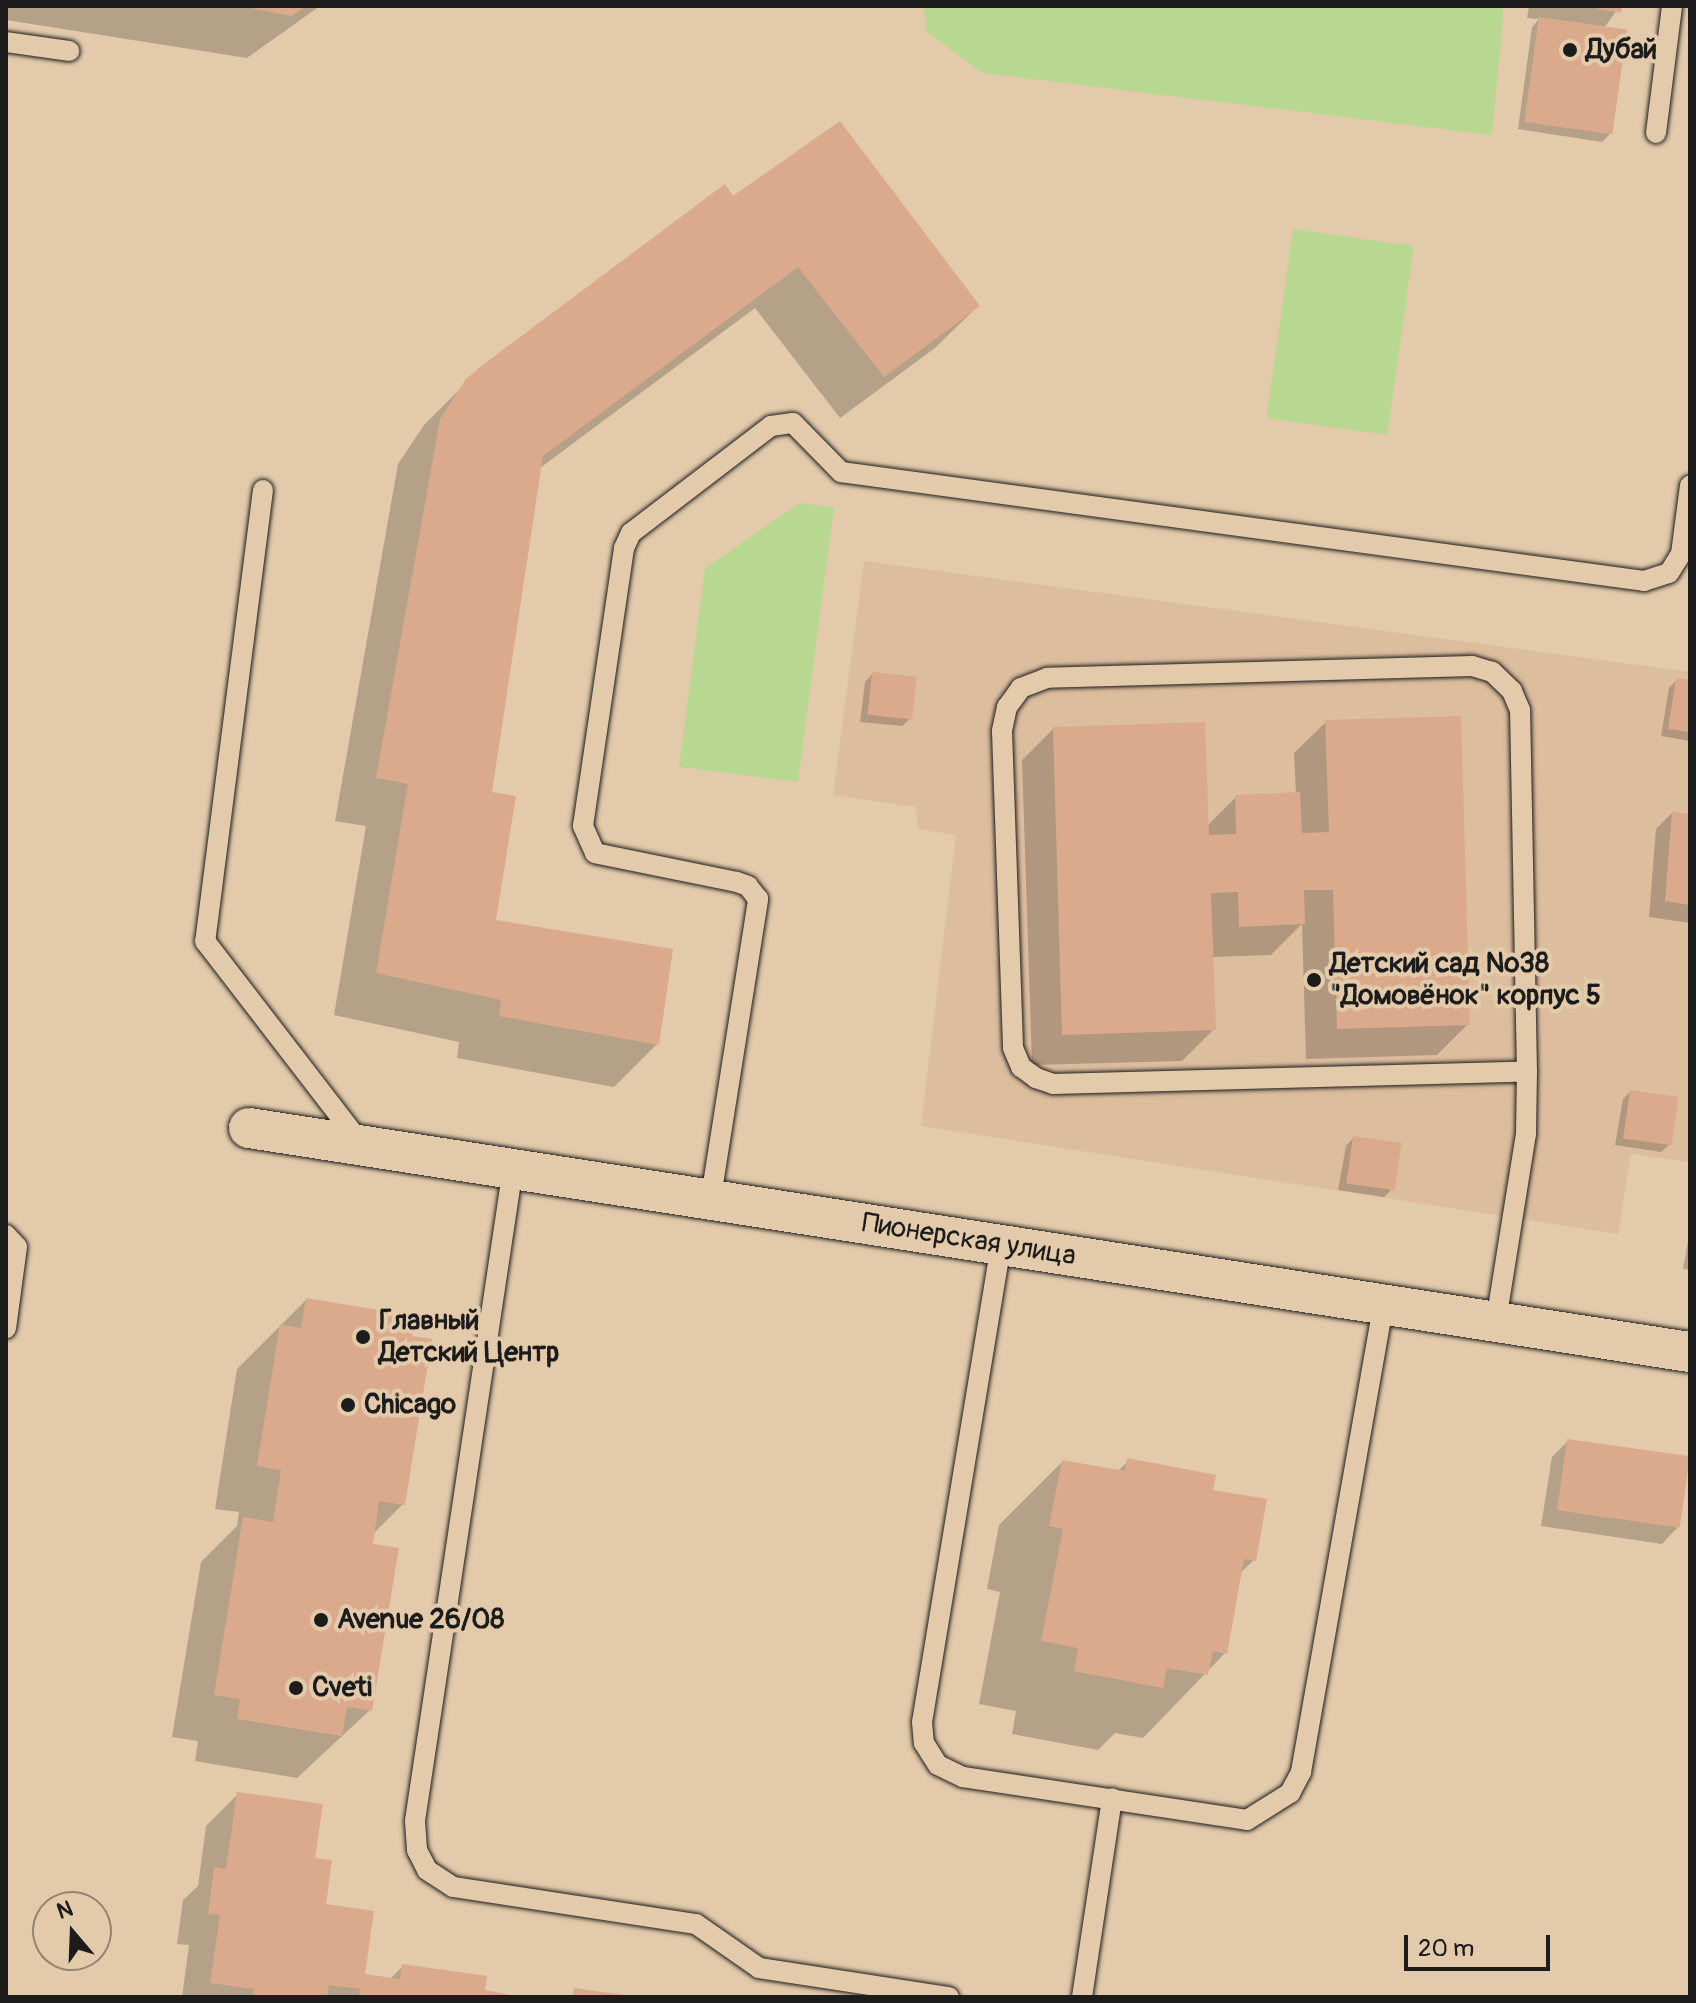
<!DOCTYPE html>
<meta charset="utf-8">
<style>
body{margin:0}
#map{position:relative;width:1696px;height:2003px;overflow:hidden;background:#e2caaa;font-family:Pangolin,sans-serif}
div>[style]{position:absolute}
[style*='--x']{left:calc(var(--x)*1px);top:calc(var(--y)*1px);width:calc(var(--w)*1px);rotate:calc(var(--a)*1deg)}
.built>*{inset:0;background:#dcbd9e}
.green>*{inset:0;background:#b8d891;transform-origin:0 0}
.shadow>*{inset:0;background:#0003}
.building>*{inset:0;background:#dbaa8c;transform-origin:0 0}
.roads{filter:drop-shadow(0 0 2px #1c1c1c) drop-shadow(0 0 2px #1c1c1c)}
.lane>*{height:20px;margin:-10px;padding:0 10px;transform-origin:10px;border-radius:10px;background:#e2caaa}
.street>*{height:40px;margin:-20px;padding:0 20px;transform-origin:20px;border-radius:20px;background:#e2caaa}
.dots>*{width:22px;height:22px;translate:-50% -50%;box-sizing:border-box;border:4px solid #e2caaa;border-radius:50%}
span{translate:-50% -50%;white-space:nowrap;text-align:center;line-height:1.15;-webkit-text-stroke:8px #e2caaa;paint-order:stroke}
.poi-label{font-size:28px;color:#1c1c1c;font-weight:700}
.left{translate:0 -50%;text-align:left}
.street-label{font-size:28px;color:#1c1c1c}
.frame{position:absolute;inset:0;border:8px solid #1c1c1c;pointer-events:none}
.north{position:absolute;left:32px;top:1891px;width:80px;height:80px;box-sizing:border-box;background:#e2caaa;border:2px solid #938471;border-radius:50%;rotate:341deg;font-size:22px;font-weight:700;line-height:32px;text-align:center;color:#1c1c1c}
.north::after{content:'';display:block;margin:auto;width:28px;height:36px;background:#1c1c1c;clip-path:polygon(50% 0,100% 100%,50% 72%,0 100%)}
.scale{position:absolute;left:1404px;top:1935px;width:146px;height:36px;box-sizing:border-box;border:4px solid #1c1c1c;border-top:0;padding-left:10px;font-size:24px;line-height:28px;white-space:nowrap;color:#1c1c1c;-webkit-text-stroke:6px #e2caaa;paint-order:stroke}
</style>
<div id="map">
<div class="built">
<div style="clip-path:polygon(864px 561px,1690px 672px,1690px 1162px,1631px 1154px,1618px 1234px,921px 1126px,956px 835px,918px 829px,916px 807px,833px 795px)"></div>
</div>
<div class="green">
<div style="clip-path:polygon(923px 6px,1504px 6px,1492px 135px,982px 73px,927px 32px)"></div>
<div style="left:1293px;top:229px;width:122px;height:191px;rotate:8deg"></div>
<div style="clip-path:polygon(800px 503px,834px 507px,798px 782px,679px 767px,705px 568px)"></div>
</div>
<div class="shadow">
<div style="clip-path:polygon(6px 6px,320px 6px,247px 58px,6px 20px)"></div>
<div style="clip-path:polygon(1529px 6px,1620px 6px,1604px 28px,1610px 134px,1602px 142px,1518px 129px,1532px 27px,1539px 19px,1527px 18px)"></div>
<div style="clip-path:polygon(733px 199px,978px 306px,935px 348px,840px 418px,755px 308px,540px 468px,490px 794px,493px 922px,657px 1044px,614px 1087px,457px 1058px,459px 1042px,334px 1015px,366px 826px,335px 821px,398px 464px,424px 425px,468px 381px)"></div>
<div style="clip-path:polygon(872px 674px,910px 719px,902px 726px,860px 722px,865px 682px)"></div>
<div style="clip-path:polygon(1677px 680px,1690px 682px,1690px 741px,1661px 736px,1669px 688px)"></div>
<div style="clip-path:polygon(1326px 722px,1468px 1024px,1437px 1055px,1306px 1059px,1302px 924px,1271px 955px,1211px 957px,1214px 1029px,1182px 1061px,1032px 1065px,1022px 760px,1053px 729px,1207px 826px,1236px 797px,1296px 794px,1294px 753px)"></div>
<div style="clip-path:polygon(1672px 813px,1690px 816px,1690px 923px,1649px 917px,1656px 829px)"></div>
<div style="clip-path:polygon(1630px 1092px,1669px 1145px,1661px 1152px,1615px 1145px,1623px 1099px)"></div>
<div style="clip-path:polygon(1353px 1138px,1391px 1190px,1384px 1197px,1338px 1190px,1346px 1146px)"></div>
<div style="clip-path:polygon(1690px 1230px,1690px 1270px,1683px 1269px)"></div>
<div style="clip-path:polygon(306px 1300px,410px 1337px,403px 1504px,372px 1535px,370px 1710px,297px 1778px,195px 1761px,198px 1741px,172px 1737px,201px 1562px,237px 1526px,239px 1512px,215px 1509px,237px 1369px)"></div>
<div style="clip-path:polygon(1568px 1441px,1678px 1527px,1662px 1544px,1541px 1526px,1552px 1457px)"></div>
<div style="clip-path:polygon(1128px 1461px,1211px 1491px,1254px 1560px,1239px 1574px,1225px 1653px,1143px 1738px,1115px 1733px,1098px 1750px,1012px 1734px,1016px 1711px,979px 1704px,1000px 1592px,987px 1589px,999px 1525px,1062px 1462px,1117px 1472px)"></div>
<div style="clip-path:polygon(238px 1794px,313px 1860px,323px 1906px,363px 1976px,390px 1979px,403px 1966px,483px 1992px,519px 1997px,182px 1997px,189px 1945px,177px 1944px,183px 1900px,198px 1886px,206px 1826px)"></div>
</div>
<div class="building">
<div style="clip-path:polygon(240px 6px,306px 6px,292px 16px)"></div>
<div style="clip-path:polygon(1583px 6px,1622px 6px,1621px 13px)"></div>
<div style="left:1539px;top:17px;width:89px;height:106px;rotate:8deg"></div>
<div style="clip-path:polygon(840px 121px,980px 306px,884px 377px,798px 267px,543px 456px,492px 792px,516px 796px,496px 920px,673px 949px,659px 1045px,499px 1016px,501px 1000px,376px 973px,408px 784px,376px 778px,440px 419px,466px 379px,484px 364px,725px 184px,733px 196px)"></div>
<div style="left:872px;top:672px;width:45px;height:43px;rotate:6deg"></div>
<div style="clip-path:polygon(1676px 678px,1690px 680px,1690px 732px,1668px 729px)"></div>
<div style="clip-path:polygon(1461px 716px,1470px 1025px,1337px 1029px,1333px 890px,1304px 890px,1305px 924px,1239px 927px,1238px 892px,1211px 893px,1216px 1030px,1062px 1035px,1053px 727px,1205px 722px,1209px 835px,1236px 834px,1235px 795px,1300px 792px,1302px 833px,1329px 832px,1325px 720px)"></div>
<div style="clip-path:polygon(1672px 811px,1690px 814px,1690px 905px,1665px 901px)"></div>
<div style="left:1630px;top:1090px;width:49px;height:49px;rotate:8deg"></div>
<div style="left:1353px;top:1136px;width:49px;height:48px;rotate:8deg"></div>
<div style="clip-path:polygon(306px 1298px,415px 1316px,412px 1336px,432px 1339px,405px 1505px,379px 1501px,373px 1544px,399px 1548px,372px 1711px,347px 1707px,342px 1736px,237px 1719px,240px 1699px,214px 1695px,243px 1517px,273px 1522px,281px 1470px,257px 1466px,280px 1324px,301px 1328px)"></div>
<div style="left:1567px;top:1439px;width:124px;height:72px;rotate:8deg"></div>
<div style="clip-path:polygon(1127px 1458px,1216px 1475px,1213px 1490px,1267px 1499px,1256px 1561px,1244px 1559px,1227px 1654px,1213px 1651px,1208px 1675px,1167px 1668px,1163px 1688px,1074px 1671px,1078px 1648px,1041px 1641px,1063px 1529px,1049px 1526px,1062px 1460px,1125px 1471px)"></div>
<div style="clip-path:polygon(237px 1792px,323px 1804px,315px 1858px,332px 1860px,326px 1904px,374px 1911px,365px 1974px,400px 1979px,402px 1964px,487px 1976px,485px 1990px,520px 1997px,359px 1997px,360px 1989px,329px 1985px,327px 1997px,252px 1997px,254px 1989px,210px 1983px,220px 1915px,208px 1914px,214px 1867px,226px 1869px)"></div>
<div style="clip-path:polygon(574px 1988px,625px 1995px,624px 1997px,572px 1997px)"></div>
</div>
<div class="roads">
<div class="lane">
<div style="--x:6;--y:42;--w:64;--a:8.1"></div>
<div style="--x:1656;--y:133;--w:128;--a:-82.8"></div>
<div style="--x:263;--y:490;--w:455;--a:97.3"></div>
<div style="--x:205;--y:941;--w:257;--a:52.4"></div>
<div style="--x:513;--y:1168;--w:660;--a:98.54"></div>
<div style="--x:415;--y:1821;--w:29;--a:86"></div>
<div style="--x:417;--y:1850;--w:22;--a:63"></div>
<div style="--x:427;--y:1870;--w:31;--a:33"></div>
<div style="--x:453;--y:1887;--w:246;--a:8.7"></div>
<div style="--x:696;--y:1924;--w:77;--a:34.9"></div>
<div style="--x:759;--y:1968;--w:192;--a:8.7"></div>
<div style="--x:711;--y:1197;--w:302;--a:-81"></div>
<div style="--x:758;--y:899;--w:16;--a:-128"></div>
<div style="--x:748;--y:886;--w:12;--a:-160"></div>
<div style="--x:737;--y:882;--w:145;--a:-168.5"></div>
<div style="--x:595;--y:853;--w:30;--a:-114"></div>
<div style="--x:583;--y:826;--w:281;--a:-81.6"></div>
<div style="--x:624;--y:548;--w:17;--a:-65"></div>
<div style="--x:631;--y:533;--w:176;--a:-37.4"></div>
<div style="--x:771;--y:426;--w:22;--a:-8"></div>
<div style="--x:793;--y:423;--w:69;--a:45.6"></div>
<div style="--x:841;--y:472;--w:810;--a:7.73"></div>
<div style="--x:1644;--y:581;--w:26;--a:-18"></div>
<div style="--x:1669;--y:573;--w:22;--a:-58"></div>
<div style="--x:1681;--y:554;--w:69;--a:-82.5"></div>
<div style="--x:6;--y:1235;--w:16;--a:47"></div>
<div style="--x:17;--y:1247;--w:82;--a:97.7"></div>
<div style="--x:1001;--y:1245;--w:483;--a:99.4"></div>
<div style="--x:922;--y:1722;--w:21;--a:85"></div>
<div style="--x:924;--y:1743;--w:26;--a:58"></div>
<div style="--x:938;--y:1765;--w:28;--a:26"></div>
<div style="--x:963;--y:1777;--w:287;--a:8.6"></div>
<div style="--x:1247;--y:1820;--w:51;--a:-32.1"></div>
<div style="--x:1290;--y:1793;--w:24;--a:-62"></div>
<div style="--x:1301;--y:1772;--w:474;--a:-80"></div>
<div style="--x:1496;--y:1321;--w:189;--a:-80.9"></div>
<div style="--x:1526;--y:1134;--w:62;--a:-89.1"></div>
<div style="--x:1527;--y:1072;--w:362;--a:-91.1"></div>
<div style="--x:1520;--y:710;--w:21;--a:-113"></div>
<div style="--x:1512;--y:691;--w:28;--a:-136"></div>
<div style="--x:1492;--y:672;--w:21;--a:-163"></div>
<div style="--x:1472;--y:666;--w:425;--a:178.4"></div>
<div style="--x:1047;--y:678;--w:28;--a:159"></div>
<div style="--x:1021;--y:688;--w:24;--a:126"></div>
<div style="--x:1007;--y:707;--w:25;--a:102"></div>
<div style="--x:1002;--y:731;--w:317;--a:88"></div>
<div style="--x:1013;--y:1048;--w:21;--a:67"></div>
<div style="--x:1021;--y:1067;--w:19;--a:36"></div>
<div style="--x:1036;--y:1078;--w:18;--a:19"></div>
<div style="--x:1053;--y:1084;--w:474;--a:-1.5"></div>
<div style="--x:1082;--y:1997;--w:201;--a:-81.4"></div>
</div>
<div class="street">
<div style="--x:249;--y:1128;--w:1458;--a:8.84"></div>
</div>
</div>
<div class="dots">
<div style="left:1570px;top:50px;background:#1c1c1c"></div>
<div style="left:1314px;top:980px;background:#1c1c1c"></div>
<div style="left:363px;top:1337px;background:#1c1c1c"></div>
<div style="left:348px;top:1405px;background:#1c1c1c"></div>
<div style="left:321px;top:1620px;background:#1c1c1c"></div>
<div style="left:296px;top:1688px;background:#1c1c1c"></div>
</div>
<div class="poi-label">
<span class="left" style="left:1586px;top:50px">Дубай</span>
<span class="left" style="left:1330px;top:980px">Детский сад №38<br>"Домовёнок" корпус 5</span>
<span class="left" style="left:379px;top:1337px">Главный<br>Детский Центр</span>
<span class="left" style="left:364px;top:1405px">Chicago</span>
<span class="left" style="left:337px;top:1620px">Avenue 26/08</span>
<span class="left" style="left:312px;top:1688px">Cveti</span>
</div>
<div class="street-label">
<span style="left:969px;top:1240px;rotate:9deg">Пионерская улица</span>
</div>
<div class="frame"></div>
<div class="north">N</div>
<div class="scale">20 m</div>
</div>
